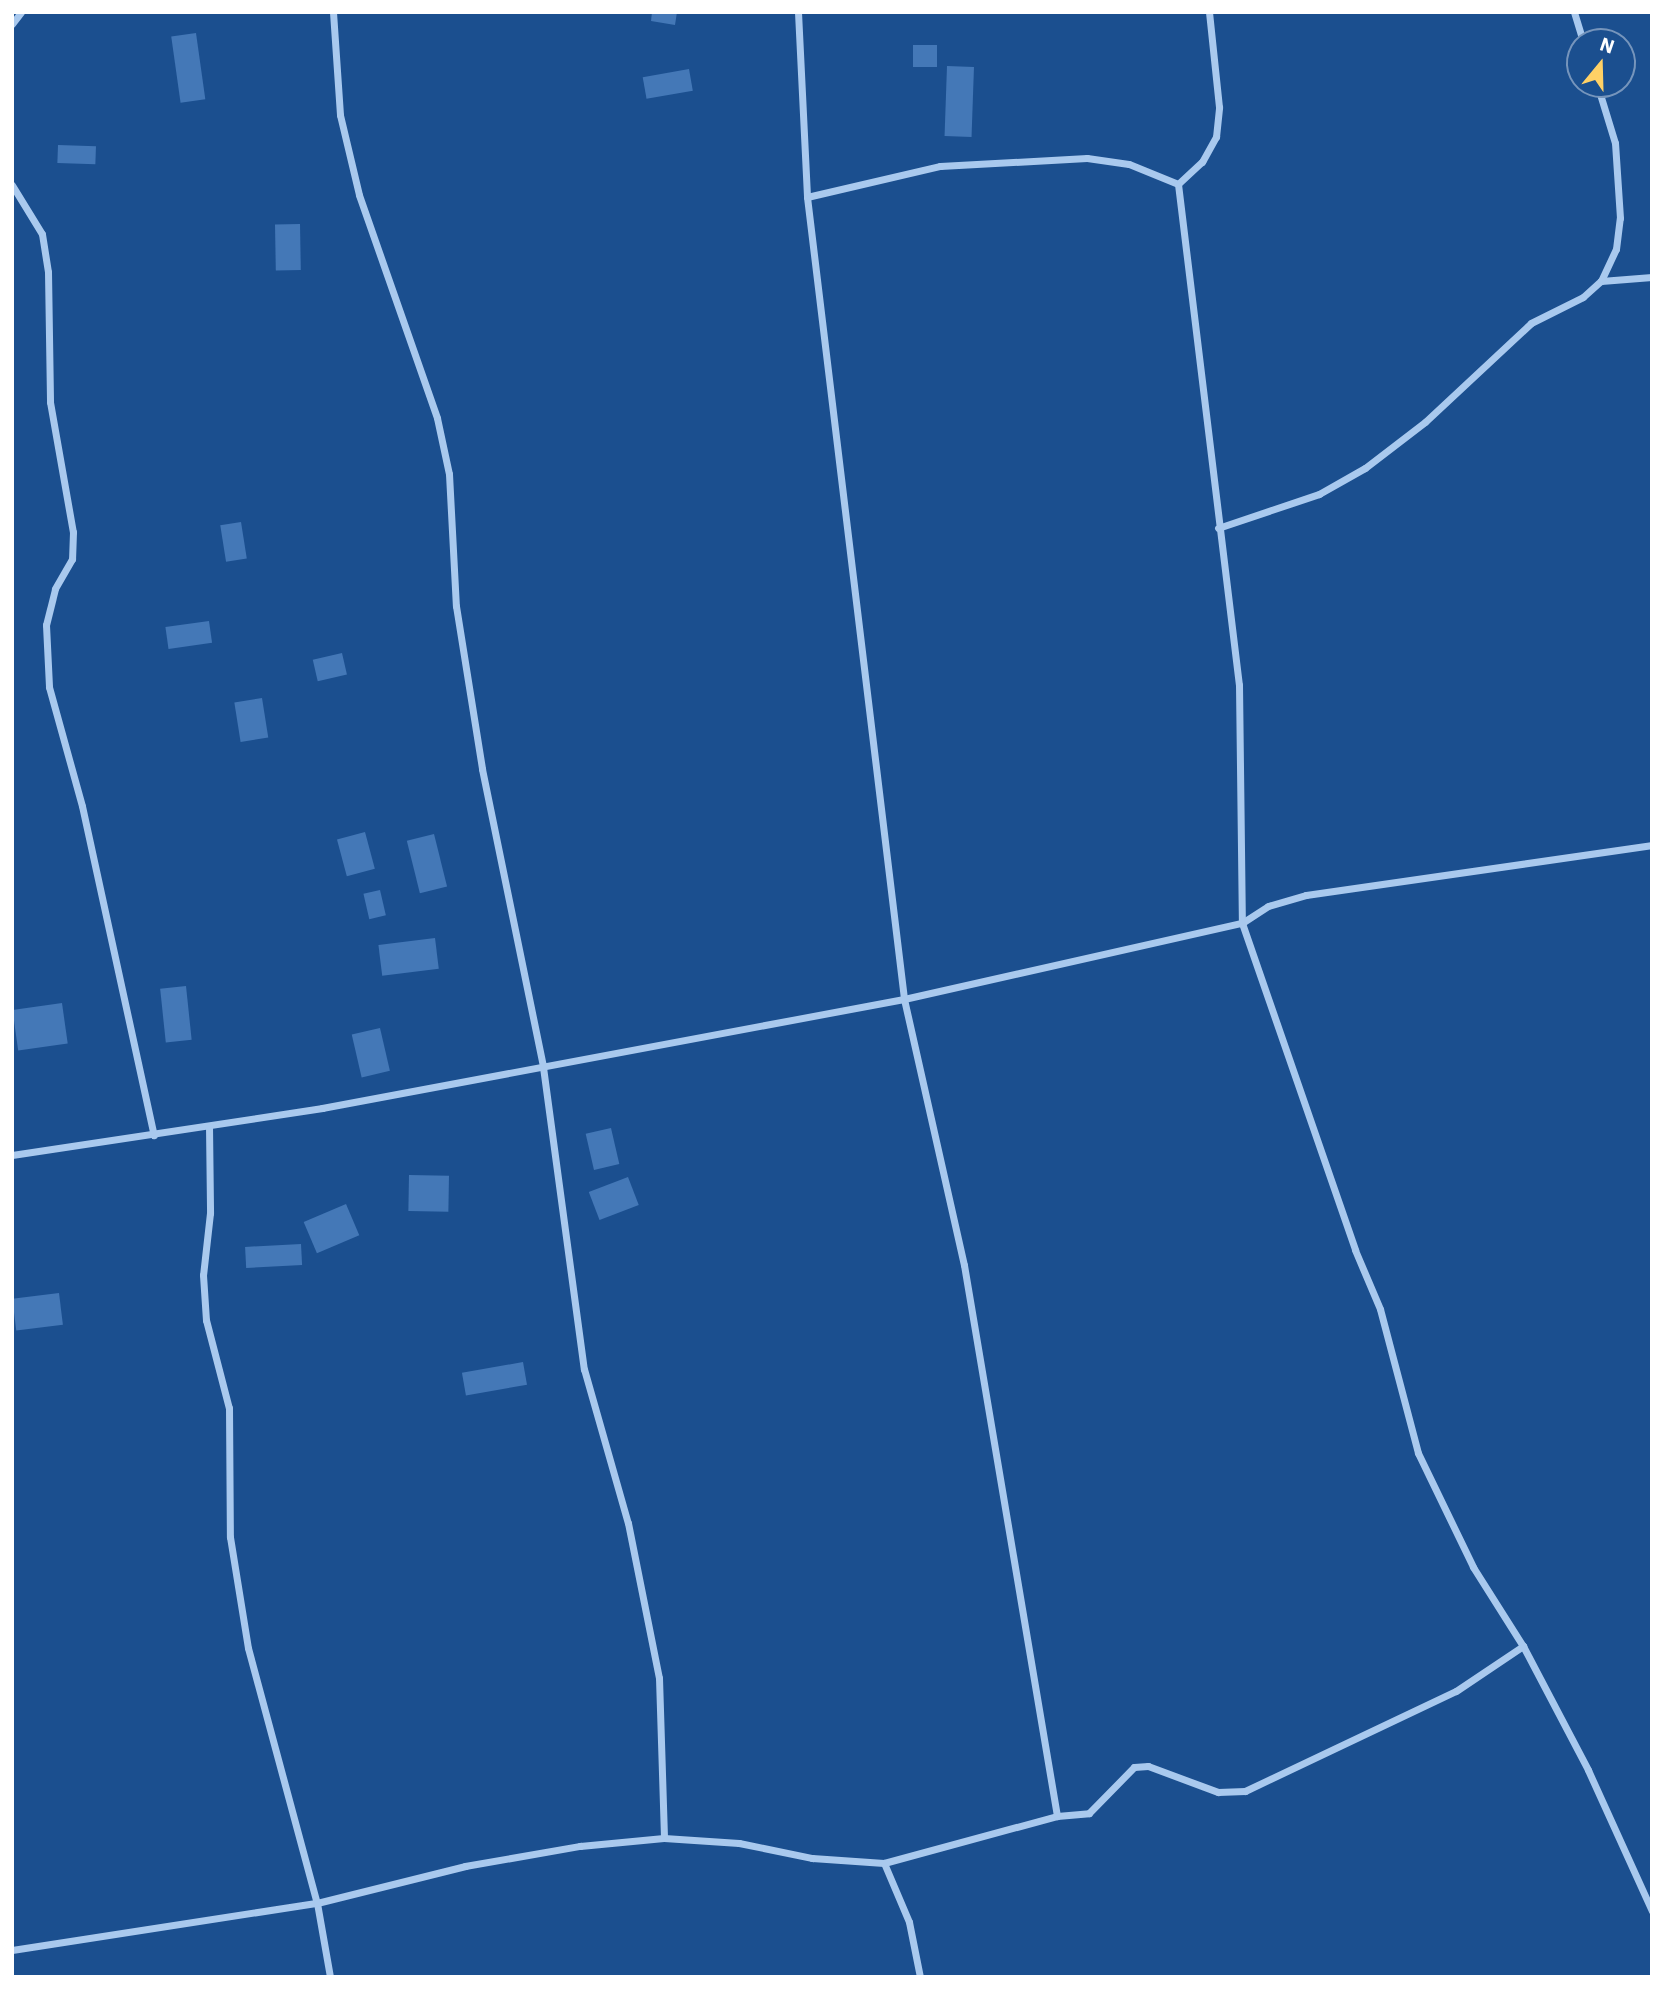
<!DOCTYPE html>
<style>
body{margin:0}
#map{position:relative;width:1664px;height:1989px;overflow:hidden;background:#1b4f8f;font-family:"IBM Plex Sans",sans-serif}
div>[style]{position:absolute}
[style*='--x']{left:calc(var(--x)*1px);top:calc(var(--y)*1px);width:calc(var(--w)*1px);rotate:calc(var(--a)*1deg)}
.building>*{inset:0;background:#4478b7;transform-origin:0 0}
.minor>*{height:7px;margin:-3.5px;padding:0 3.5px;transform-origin:3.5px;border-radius:3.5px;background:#a9c9ee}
span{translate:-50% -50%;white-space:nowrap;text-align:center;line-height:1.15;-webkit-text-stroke:7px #1b4f8f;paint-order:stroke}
.frame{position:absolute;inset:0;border:14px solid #fff;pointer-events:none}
.north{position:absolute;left:1566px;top:28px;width:70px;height:70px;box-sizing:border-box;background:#1b4f8f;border:2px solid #7695bc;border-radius:50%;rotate:19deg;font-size:19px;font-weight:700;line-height:28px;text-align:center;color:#fff}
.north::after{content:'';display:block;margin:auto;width:24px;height:32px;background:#ffd166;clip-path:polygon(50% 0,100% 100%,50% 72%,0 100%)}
</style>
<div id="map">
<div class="building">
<div style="clip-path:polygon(652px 12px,677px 12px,675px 25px,651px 21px)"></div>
<div style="left:196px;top:33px;width:67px;height:25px;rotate:82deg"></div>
<div style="left:913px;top:45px;width:24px;height:22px"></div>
<div style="left:947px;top:66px;width:27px;height:70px;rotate:2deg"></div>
<div style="left:689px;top:69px;width:22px;height:47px;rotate:80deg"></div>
<div style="left:58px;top:145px;width:38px;height:18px;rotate:2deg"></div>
<div style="left:300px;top:224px;width:46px;height:25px;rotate:89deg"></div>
<div style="left:241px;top:522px;width:37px;height:21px;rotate:81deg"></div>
<div style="left:209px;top:621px;width:22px;height:44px;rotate:82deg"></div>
<div style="left:342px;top:653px;width:22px;height:30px;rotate:77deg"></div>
<div style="left:262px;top:698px;width:40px;height:28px;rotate:81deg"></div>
<div style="left:365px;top:832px;width:38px;height:29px;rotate:75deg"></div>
<div style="left:434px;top:834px;width:54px;height:28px;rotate:76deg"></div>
<div style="left:380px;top:890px;width:26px;height:17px;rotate:77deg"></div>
<div style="left:435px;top:938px;width:31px;height:57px;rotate:83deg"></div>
<div style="left:186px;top:986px;width:54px;height:26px;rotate:84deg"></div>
<div style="left:62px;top:1003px;width:41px;height:50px;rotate:82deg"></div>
<div style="left:380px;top:1028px;width:44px;height:29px;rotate:77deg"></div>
<div style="left:611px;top:1128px;width:37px;height:26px;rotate:77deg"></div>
<div style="left:409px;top:1175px;width:40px;height:36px;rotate:1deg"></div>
<div style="left:628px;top:1177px;width:30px;height:42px;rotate:69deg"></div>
<div style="left:346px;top:1204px;width:34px;height:46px;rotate:67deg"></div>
<div style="left:301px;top:1244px;width:21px;height:56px;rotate:87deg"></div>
<div style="left:59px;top:1293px;width:32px;height:47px;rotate:83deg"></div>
<div style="left:523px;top:1362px;width:23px;height:62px;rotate:80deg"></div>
</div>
<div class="minor">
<div style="--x:333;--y:12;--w:103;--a:86.1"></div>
<div style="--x:340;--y:115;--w:82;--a:76.6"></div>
<div style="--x:359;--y:195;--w:236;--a:70.7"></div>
<div style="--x:437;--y:418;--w:57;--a:77.9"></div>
<div style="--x:449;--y:474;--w:132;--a:87"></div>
<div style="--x:456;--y:606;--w:165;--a:80.9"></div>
<div style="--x:482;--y:769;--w:304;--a:78.4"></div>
<div style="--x:543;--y:1067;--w:305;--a:82.3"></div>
<div style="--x:584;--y:1369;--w:160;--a:74.1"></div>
<div style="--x:628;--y:1523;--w:158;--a:78.7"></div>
<div style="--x:659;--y:1678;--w:160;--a:88.2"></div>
<div style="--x:798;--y:12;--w:185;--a:87.2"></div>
<div style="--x:807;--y:197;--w:808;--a:83.1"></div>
<div style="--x:904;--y:999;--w:273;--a:77.3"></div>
<div style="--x:964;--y:1265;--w:559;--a:80.42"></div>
<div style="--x:1574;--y:12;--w:31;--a:73"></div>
<div style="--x:12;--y:24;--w:15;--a:-53"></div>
<div style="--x:1178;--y:184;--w:505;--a:83.06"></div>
<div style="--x:1239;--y:685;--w:238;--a:89.3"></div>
<div style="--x:1242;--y:923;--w:346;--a:70.9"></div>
<div style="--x:1355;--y:1250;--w:64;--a:67"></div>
<div style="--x:1380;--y:1309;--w:149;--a:75.2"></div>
<div style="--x:1418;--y:1453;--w:127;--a:64.2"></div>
<div style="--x:1473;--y:1567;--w:93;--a:57.7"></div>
<div style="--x:1523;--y:1646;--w:140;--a:62.3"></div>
<div style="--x:1588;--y:1770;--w:155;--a:65.6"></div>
<div style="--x:1178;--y:184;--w:33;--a:-43"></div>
<div style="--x:1202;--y:162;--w:29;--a:-61"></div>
<div style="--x:1216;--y:137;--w:30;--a:-84"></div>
<div style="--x:1219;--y:107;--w:96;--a:-96"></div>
<div style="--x:12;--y:185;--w:57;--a:58.5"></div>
<div style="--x:42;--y:234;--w:38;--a:81"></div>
<div style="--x:48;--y:272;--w:130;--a:89.1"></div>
<div style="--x:50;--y:402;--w:132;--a:80"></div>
<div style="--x:73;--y:532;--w:27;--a:92"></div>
<div style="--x:72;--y:559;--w:34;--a:120"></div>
<div style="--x:55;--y:589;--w:37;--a:104"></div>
<div style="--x:46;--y:625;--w:62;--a:87.2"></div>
<div style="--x:49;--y:687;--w:123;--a:74.5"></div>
<div style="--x:82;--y:806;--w:337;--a:77.7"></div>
<div style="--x:807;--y:197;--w:137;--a:-13.1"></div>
<div style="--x:940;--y:166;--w:147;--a:-3.1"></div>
<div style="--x:1087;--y:158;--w:42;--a:8.1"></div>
<div style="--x:1129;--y:164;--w:53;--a:22.2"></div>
<div style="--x:1601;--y:281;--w:51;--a:-4.5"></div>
<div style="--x:1218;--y:528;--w:107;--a:-18.6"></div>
<div style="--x:1319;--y:494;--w:53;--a:-29.5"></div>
<div style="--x:1365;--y:468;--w:76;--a:-37.5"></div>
<div style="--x:1425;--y:422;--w:145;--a:-43"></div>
<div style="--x:1531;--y:323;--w:58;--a:-26.6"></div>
<div style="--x:1583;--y:297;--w:24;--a:-42"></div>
<div style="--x:1601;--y:281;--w:35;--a:-65"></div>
<div style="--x:1616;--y:249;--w:31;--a:-83"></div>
<div style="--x:1620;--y:218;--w:75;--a:-93.8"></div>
<div style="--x:1615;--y:143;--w:62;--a:-107"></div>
<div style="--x:209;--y:1126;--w:87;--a:89.3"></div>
<div style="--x:210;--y:1213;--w:62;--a:96.4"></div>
<div style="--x:203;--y:1275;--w:45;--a:86.2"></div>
<div style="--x:206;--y:1320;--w:91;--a:75.4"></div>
<div style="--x:229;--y:1408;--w:129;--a:89.6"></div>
<div style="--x:230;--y:1537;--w:112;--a:80.8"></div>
<div style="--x:248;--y:1648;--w:264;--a:74.9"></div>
<div style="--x:317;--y:1903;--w:75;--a:80"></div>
<div style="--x:12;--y:1155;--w:314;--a:-8.6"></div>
<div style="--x:322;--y:1108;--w:592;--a:-10.61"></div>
<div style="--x:904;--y:999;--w:346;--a:-12.7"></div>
<div style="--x:1242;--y:923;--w:31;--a:-33"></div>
<div style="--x:1268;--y:906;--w:40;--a:-16"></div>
<div style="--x:1306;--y:895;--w:350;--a:-8.2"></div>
<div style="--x:884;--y:1863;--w:64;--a:67"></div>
<div style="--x:909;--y:1922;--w:56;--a:78.7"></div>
<div style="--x:12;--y:1950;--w:309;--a:-8.8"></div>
<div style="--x:317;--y:1903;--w:153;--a:-14"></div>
<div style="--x:465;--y:1866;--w:117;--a:-9.9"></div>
<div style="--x:580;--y:1846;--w:84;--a:-5.4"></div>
<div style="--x:664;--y:1838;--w:75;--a:3.8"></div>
<div style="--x:739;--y:1843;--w:75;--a:11.6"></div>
<div style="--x:812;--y:1858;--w:72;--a:4"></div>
<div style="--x:884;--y:1863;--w:179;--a:-15.2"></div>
<div style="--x:1057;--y:1816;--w:32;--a:-5"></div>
<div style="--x:1089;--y:1813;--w:64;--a:-45.6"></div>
<div style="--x:1134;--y:1767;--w:14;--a:-4"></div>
<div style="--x:1148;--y:1766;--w:75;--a:20.4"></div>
<div style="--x:1218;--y:1792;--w:27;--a:-2"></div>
<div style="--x:1245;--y:1791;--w:233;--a:-25.4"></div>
<div style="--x:1456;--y:1691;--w:81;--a:-33.9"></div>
</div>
<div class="frame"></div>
<div class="north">N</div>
</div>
